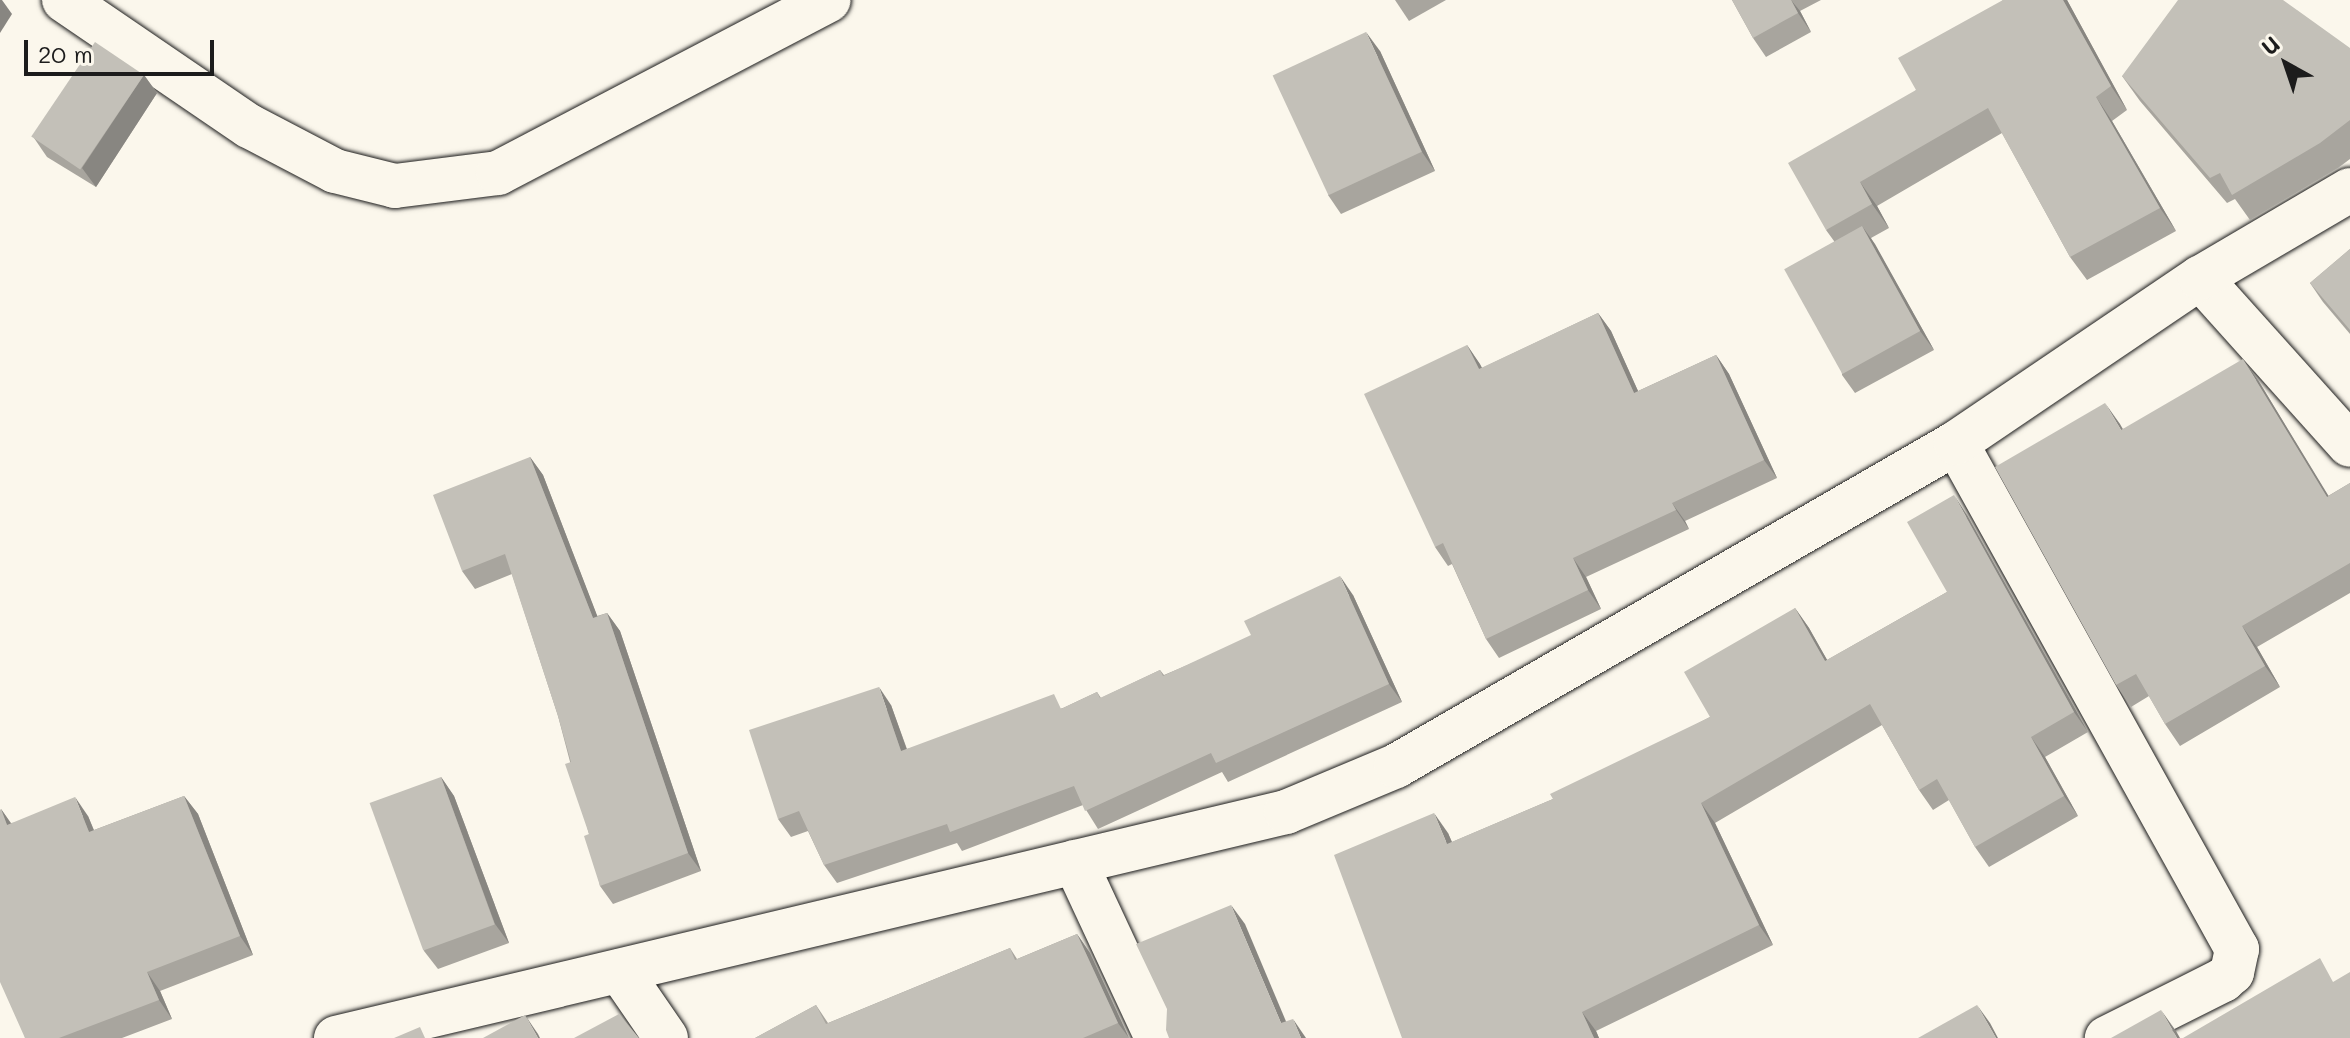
<!DOCTYPE html>
<style>
body{margin:0}
#map{position:relative;width:2350px;height:1038px;overflow:hidden;background:#fbf7ec;font-family:Mali,sans-serif}
div>[style]{position:absolute}
[style*='--x']{left:calc(var(--x)*1px);top:calc(var(--y)*1px);width:calc(var(--w)*1px);rotate:calc(var(--a)*1deg)}
.roads{filter:drop-shadow(0 0 2px #1c1c1c) drop-shadow(0 0 2px #1c1c1c)}
.street>*{height:44px;margin:-22px;padding:0 22px;transform-origin:22px;border-radius:22px;background:#fbf7ec}
.wall>*{inset:0;background:#a8a59e}
.shaded-wall>*{inset:0;background:#888681}
.building>*{inset:0;background:#c3c0b8;transform-origin:0 0}
span{translate:-50% -50%;white-space:nowrap;text-align:center;line-height:1.15;-webkit-text-stroke:6px #fbf7ec;paint-order:stroke}
.north{position:absolute;left:2246px;top:24px;width:80px;height:80px;-webkit-text-stroke:6px #fbf7ec;paint-order:stroke;rotate:320deg;font-size:22px;font-weight:700;line-height:32px;text-align:center;color:#1c1c1c}
.north::after{content:'';display:block;margin:auto;width:28px;height:36px;background:#1c1c1c;clip-path:polygon(50% 0,100% 100%,50% 72%,0 100%)}
.scale{position:absolute;left:24px;top:40px;width:190px;height:36px;box-sizing:border-box;border:4px solid #1c1c1c;border-top:0;padding-left:10px;font-size:24px;line-height:28px;white-space:nowrap;color:#1c1c1c;-webkit-text-stroke:6px #fbf7ec;paint-order:stroke}
</style>
<div id="map">
<div class="roads">
<div class="street">
<div style="--x:64;--y:0;--w:224;--a:34.3"></div>
<div style="--x:249;--y:126;--w:97;--a:27.6"></div>
<div style="--x:335;--y:171;--w:62;--a:14"></div>
<div style="--x:395;--y:186;--w:104;--a:-7.2"></div>
<div style="--x:498;--y:173;--w:373;--a:-27.6"></div>
<div style="--x:2200;--y:278;--w:224;--a:48.1"></div>
<div style="--x:1956;--y:443;--w:579;--a:60.96"></div>
<div style="--x:2237;--y:949;--w:24;--a:102"></div>
<div style="--x:2232;--y:972;--w:12;--a:138"></div>
<div style="--x:2223;--y:980;--w:130;--a:153.4"></div>
<div style="--x:1075;--y:862;--w:194;--a:65"></div>
<div style="--x:620;--y:971;--w:81;--a:55.5"></div>
<div style="--x:336;--y:1038;--w:977;--a:-13.38"></div>
<div style="--x:1286;--y:812;--w:119;--a:-22.7"></div>
<div style="--x:1396;--y:766;--w:646;--a:-29.98"></div>
<div style="--x:1956;--y:443;--w:295;--a:-34.1"></div>
<div style="--x:2200;--y:278;--w:174;--a:-30.4"></div>
</div>
</div>
<div class="wall">
<div style="clip-path:polygon(1395px 0,1446px 0,1409px 21px)"></div>
<div style="clip-path:polygon(1732px 0,1821px 0,1800px 11px,1811px 32px,1766px 57px,1753px 38px)"></div>
<div style="clip-path:polygon(2003px 0,2067px 0,2127px 110px,2112px 121px,2176px 231px,2087px 280px,2070px 257px,2002px 133px,1877px 206px,1889px 228px,1871px 238px,1934px 350px,1855px 393px,1842px 375px,1834px 241px,1826px 230px,1916px 90px)"></div>
<div style="clip-path:polygon(2350px 48px,2350px 159px,2338px 168px,2250px 220px,2235px 199px,2227px 203px,2140px 101px,2122px 76px)"></div>
<div style="clip-path:polygon(1380px 51px,1435px 171px,1341px 214px,1328px 195px)"></div>
<div style="clip-path:polygon(144px 75px,157px 93px,96px 187px,47px 157px,34px 138px)"></div>
<div style="clip-path:polygon(2350px 249px,2350px 334px,2323px 302px,2310px 283px)"></div>
<div style="clip-path:polygon(1598px 313px,1611px 331px,1638px 391px,1716px 355px,1729px 374px,1777px 478px,1685px 521px,1689px 529px,1586px 577px,1601px 609px,1499px 658px,1486px 639px,1452px 564px,1448px 566px,1435px 547px,1467px 345px,1482px 368px)"></div>
<div style="clip-path:polygon(2258px 380px,2328px 496px,2350px 483px,2350px 593px,2257px 647px,2280px 687px,2180px 746px,2165px 724px,2149px 696px,2131px 707px,2116px 685px,2123px 429px)"></div>
<div style="clip-path:polygon(530px 457px,543px 475px,597px 616px,607px 613px,620px 631px,701px 871px,613px 904px,600px 886px,589px 834px,558px 716px,512px 574px,475px 589px,462px 571px)"></div>
<div style="clip-path:polygon(1967px 515px,2088px 732px,2045px 757px,2078px 816px,1989px 867px,1975px 847px,1949px 800px,1933px 810px,1919px 790px,1882px 725px,1715px 823px,1773px 945px,1596px 1031px,1599px 1038px,1402px 1038px,1448px 833px,1452px 842px,1553px 799px,1710px 717px,1795px 608px,1809px 628px,1827px 660px,1947px 592px)"></div>
<div style="clip-path:polygon(1353px 595px,1402px 702px,1228px 782px,1222px 772px,1098px 829px,1083px 805px,962px 851px,957px 843px,837px 883px,824px 865px,808px 831px,791px 837px,778px 819px,891px 705px,907px 749px,1063px 708px,1097px 692px,1101px 698px,1160px 670px,1164px 675px)"></div>
<div style="clip-path:polygon(441px 777px,454px 796px,509px 943px,438px 969px,424px 951px)"></div>
<div style="clip-path:polygon(184px 796px,198px 814px,253px 955px,160px 991px,172px 1019px,122px 1038px,25px 1038px,1px 809px,11px 823px,88px 816px,94px 830px)"></div>
<div style="clip-path:polygon(1077px 934px,1090px 953px,1129px 1038px,755px 1038px,816px 1005px,828px 1023px,1010px 948px,1017px 959px)"></div>
</div>
<div class="shaded-wall">
<div style="clip-path:polygon(0 0,2px 0,12px 14px,0 33px)"></div>
<div style="clip-path:polygon(1791px 0,1800px 11px,1811px 32px,1798px 13px)"></div>
<div style="clip-path:polygon(2063px 0,2067px 0,2127px 110px,2111px 86px)"></div>
<div style="clip-path:polygon(1366px 32px,1380px 51px,1435px 171px,1422px 152px)"></div>
<div style="clip-path:polygon(144px 75px,157px 93px,96px 187px,82px 168px)"></div>
<div style="clip-path:polygon(2096px 97px,2112px 121px,2176px 231px,2160px 208px)"></div>
<div style="clip-path:polygon(1860px 182px,1877px 206px,1889px 228px,1872px 204px)"></div>
<div style="clip-path:polygon(1862px 226px,1875px 244px,1934px 350px,1920px 331px)"></div>
<div style="clip-path:polygon(1598px 313px,1611px 331px,1647px 411px,1634px 393px)"></div>
<div style="clip-path:polygon(1467px 345px,1480px 364px,1492px 388px,1479px 369px)"></div>
<div style="clip-path:polygon(1716px 355px,1729px 374px,1777px 478px,1764px 460px)"></div>
<div style="clip-path:polygon(2243px 359px,2258px 380px,2342px 518px,2327px 497px)"></div>
<div style="clip-path:polygon(2105px 403px,2120px 424px,2136px 452px,2121px 430px)"></div>
<div style="clip-path:polygon(530px 457px,543px 475px,605px 636px,593px 618px)"></div>
<div style="clip-path:polygon(1954px 495px,1967px 515px,2088px 732px,2074px 712px)"></div>
<div style="clip-path:polygon(1672px 503px,1685px 521px,1689px 529px,1676px 510px)"></div>
<div style="clip-path:polygon(1573px 558px,1586px 577px,1601px 609px,1588px 590px)"></div>
<div style="clip-path:polygon(1340px 576px,1353px 595px,1402px 702px,1389px 684px)"></div>
<div style="clip-path:polygon(1795px 608px,1809px 628px,1839px 681px,1825px 661px)"></div>
<div style="clip-path:polygon(607px 613px,620px 631px,701px 871px,688px 853px)"></div>
<div style="clip-path:polygon(2242px 626px,2257px 647px,2280px 687px,2265px 666px)"></div>
<div style="clip-path:polygon(879px 687px,891px 705px,914px 770px,901px 751px)"></div>
<div style="clip-path:polygon(2031px 737px,2045px 757px,2078px 816px,2064px 796px)"></div>
<div style="clip-path:polygon(441px 777px,454px 796px,509px 943px,495px 924px)"></div>
<div style="clip-path:polygon(184px 796px,198px 814px,253px 955px,240px 936px)"></div>
<div style="clip-path:polygon(75px 797px,88px 816px,102px 851px,89px 832px)"></div>
<div style="clip-path:polygon(1701px 803px,1715px 823px,1773px 945px,1759px 925px)"></div>
<div style="clip-path:polygon(1px 809px,14px 828px,7px 825px)"></div>
<div style="clip-path:polygon(1434px 813px,1448px 833px,1461px 864px,1447px 844px)"></div>
<div style="clip-path:polygon(1231px 905px,1245px 924px,1293px 1038px,1281px 1023px)"></div>
<div style="clip-path:polygon(1077px 934px,1090px 953px,1129px 1038px,1118px 1023px)"></div>
<div style="clip-path:polygon(147px 972px,160px 991px,172px 1019px,159px 1000px)"></div>
<div style="clip-path:polygon(1977px 1005px,1990px 1023px,1998px 1038px,1996px 1038px)"></div>
<div style="clip-path:polygon(2161px 1010px,2176px 1031px,2180px 1038px,2177px 1038px)"></div>
<div style="clip-path:polygon(1582px 1012px,1596px 1031px,1599px 1038px,1594px 1038px)"></div>
<div style="clip-path:polygon(525px 1015px,538px 1034px,540px 1038px,538px 1038px)"></div>
<div style="clip-path:polygon(1293px 1019px,1306px 1038px,1301px 1038px)"></div>
</div>
<div class="building">
<div style="clip-path:polygon(1732px 0,1791px 0,1798px 13px,1753px 38px)"></div>
<div style="clip-path:polygon(2003px 0,2063px 0,2111px 86px,2096px 97px,2160px 208px,2070px 257px,1988px 108px,1860px 182px,1872px 204px,1826px 230px,1788px 163px,1916px 90px,1898px 58px)"></div>
<div style="clip-path:polygon(2178px 0,2283px 0,2350px 48px,2350px 120px,2320px 143px,2232px 195px,2220px 173px,2210px 178px,2122px 76px)"></div>
<div style="left:1366px;top:32px;width:132px;height:103px;rotate:65deg"></div>
<div style="left:95px;top:42px;width:59px;height:114px;rotate:34deg"></div>
<div style="left:1862px;top:226px;width:120px;height:89px;rotate:61deg"></div>
<div style="clip-path:polygon(2350px 249px,2350px 330px,2310px 283px)"></div>
<div style="clip-path:polygon(1598px 313px,1634px 393px,1716px 355px,1764px 460px,1672px 503px,1676px 510px,1573px 558px,1588px 590px,1486px 639px,1443px 543px,1435px 547px,1364px 394px,1467px 345px,1479px 369px)"></div>
<div style="clip-path:polygon(2243px 359px,2327px 497px,2350px 483px,2350px 563px,2242px 626px,2265px 666px,2165px 724px,2136px 674px,2116px 685px,1995px 467px,2105px 403px,2121px 430px)"></div>
<div style="clip-path:polygon(530px 457px,593px 618px,607px 613px,688px 853px,600px 886px,584px 836px,589px 834px,565px 764px,571px 762px,558px 716px,505px 554px,462px 571px,433px 495px)"></div>
<div style="clip-path:polygon(1954px 495px,2074px 712px,2031px 737px,2064px 796px,1975px 847px,1937px 779px,1919px 790px,1870px 704px,1701px 803px,1759px 925px,1582px 1012px,1594px 1038px,1402px 1038px,1334px 855px,1434px 813px,1447px 844px,1553px 799px,1550px 794px,1710px 717px,1684px 672px,1795px 608px,1825px 661px,1947px 592px,1907px 522px)"></div>
<div style="clip-path:polygon(1340px 576px,1389px 684px,1216px 763px,1211px 753px,1085px 811px,1074px 786px,950px 832px,947px 824px,824px 865px,799px 811px,778px 819px,749px 730px,879px 687px,901px 751px,1054px 694px,1061px 709px,1097px 692px,1100px 698px,1160px 670px,1163px 676px,1251px 635px,1244px 621px)"></div>
<div style="left:441px;top:777px;width:157px;height:76px;rotate:70deg"></div>
<div style="clip-path:polygon(184px 796px,240px 936px,147px 972px,159px 1000px,59px 1038px,25px 1038px,0 982px,0 810px,1px 809px,7px 825px,75px 797px,89px 832px)"></div>
<div style="clip-path:polygon(1231px 905px,1281px 1023px,1293px 1019px,1301px 1038px,1169px 1038px,1166px 1030px,1167px 1009px,1136px 944px)"></div>
<div style="clip-path:polygon(1077px 934px,1118px 1023px,1083px 1038px,755px 1038px,816px 1005px,826px 1024px,1010px 948px,1015px 960px)"></div>
<div style="clip-path:polygon(2320px 958px,2333px 982px,2350px 972px,2350px 1038px,2183px 1038px)"></div>
<div style="clip-path:polygon(1977px 1005px,1996px 1038px,1918px 1038px)"></div>
<div style="clip-path:polygon(2161px 1010px,2177px 1038px,2111px 1038px)"></div>
<div style="clip-path:polygon(619px 1014px,639px 1038px,574px 1038px)"></div>
<div style="clip-path:polygon(525px 1015px,538px 1038px,483px 1038px)"></div>
<div style="clip-path:polygon(420px 1027px,425px 1038px,394px 1038px)"></div>
</div>
<div class="north">U</div>
<div class="scale">20 m</div>
</div>
